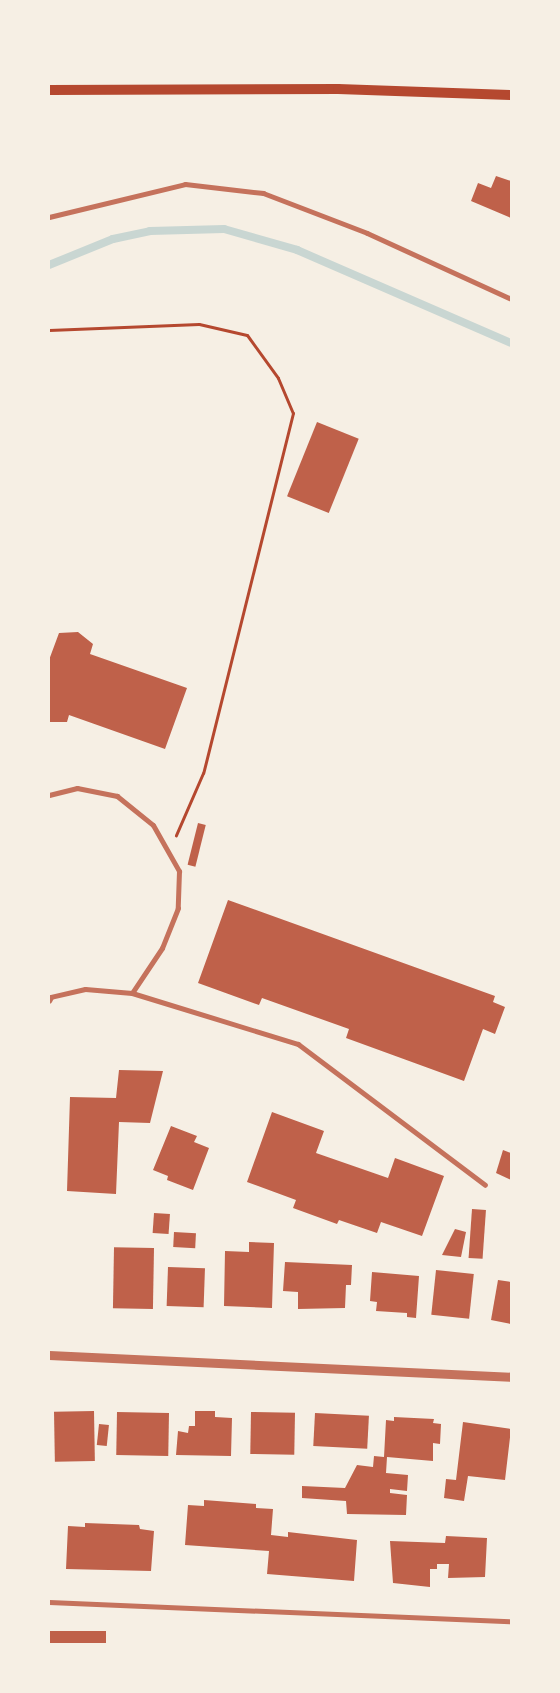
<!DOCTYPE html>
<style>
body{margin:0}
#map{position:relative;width:560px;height:1693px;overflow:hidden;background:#f6efe4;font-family:"PT Sans Narrow",sans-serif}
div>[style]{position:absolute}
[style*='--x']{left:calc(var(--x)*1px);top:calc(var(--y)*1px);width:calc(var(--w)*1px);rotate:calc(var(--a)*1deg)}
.stream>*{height:8px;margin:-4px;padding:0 4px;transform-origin:4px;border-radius:4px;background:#c9d6d2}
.building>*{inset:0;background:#bf614a;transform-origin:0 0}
.path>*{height:3px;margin:-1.5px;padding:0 1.5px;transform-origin:1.5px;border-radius:1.5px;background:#b5482f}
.minor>*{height:5px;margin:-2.5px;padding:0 2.5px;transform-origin:2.5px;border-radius:2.5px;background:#c5725c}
.tertiary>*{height:9px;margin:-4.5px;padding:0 4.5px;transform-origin:4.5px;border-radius:4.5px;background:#c5725c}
.secondary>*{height:10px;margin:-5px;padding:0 5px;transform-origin:5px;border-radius:5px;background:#b5482f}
span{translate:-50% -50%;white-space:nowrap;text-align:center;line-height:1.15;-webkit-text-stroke:5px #f6efe4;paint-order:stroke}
.frame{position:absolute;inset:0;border:50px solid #f6efe4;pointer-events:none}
</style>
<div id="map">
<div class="stream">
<div style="--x:49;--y:265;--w:69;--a:-22.1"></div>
<div style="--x:113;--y:239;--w:38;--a:-12"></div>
<div style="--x:150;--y:231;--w:74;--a:-1.5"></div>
<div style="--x:224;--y:229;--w:76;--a:16"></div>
<div style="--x:297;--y:250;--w:233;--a:23.5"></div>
</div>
<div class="building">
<div style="clip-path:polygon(496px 176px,511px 181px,511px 218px,471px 201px,478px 183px,491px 188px)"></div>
<div style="left:317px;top:422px;width:45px;height:80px;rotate:22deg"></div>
<div style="clip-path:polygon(78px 632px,93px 644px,90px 654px,187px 688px,165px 749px,69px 715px,67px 722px,49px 722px,49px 660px,59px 633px)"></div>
<div style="left:198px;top:823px;width:8px;height:43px;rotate:14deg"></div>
<div style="clip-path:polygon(228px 900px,495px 996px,493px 1002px,505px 1007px,495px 1034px,483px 1029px,464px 1081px,346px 1038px,349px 1029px,262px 998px,259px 1005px,198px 983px)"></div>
<div style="clip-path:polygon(119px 1070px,163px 1071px,150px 1123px,119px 1122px,116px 1194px,67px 1191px,70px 1097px,116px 1098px)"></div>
<div style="clip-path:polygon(272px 1112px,324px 1131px,316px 1153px,388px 1178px,395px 1158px,444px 1176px,422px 1236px,381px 1222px,377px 1233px,339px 1220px,337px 1224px,293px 1208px,296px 1200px,247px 1182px)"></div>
<div style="clip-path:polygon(171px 1126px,197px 1136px,194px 1142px,209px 1148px,193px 1190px,167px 1180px,168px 1176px,153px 1170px)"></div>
<div style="clip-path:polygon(503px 1150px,511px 1153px,511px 1180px,496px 1173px)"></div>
<div style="left:472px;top:1209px;width:14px;height:49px;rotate:4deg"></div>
<div style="left:154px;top:1213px;width:16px;height:20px;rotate:4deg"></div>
<div style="clip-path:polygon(455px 1229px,466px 1232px,461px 1257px,442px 1255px)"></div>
<div style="left:174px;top:1232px;width:22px;height:15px;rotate:3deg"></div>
<div style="clip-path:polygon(249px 1242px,274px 1243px,272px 1308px,224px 1306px,225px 1251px,249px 1252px)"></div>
<div style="left:154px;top:1248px;width:61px;height:40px;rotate:91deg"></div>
<div style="clip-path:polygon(285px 1262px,352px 1265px,351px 1285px,346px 1285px,345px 1308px,298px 1309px,298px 1292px,283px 1291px)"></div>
<div style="left:168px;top:1267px;width:37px;height:39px;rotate:2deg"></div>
<div style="left:436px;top:1270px;width:38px;height:45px;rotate:6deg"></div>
<div style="clip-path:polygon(372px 1272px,419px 1276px,416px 1318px,407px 1317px,407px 1313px,376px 1311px,377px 1302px,370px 1301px)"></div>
<div style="clip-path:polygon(498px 1280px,511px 1282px,511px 1324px,491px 1320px)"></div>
<div style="left:94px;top:1411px;width:50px;height:40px;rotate:89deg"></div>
<div style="clip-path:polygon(195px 1411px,215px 1411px,215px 1417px,232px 1418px,231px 1456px,176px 1455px,178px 1431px,188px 1433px,189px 1426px,195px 1426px)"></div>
<div style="left:117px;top:1412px;width:52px;height:43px;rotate:1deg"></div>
<div style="left:251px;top:1412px;width:44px;height:42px;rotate:1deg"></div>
<div style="left:315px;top:1413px;width:54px;height:33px;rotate:3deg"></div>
<div style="clip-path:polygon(394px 1417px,434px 1419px,433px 1423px,441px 1424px,440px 1444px,433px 1443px,433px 1461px,387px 1457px,386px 1473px,408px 1475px,407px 1491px,390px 1489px,390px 1493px,407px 1495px,406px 1515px,347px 1514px,346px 1501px,302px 1498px,302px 1486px,345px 1488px,357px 1465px,373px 1467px,374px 1456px,384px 1457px,386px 1420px,394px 1421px)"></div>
<div style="clip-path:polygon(463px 1422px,511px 1429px,505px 1480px,468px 1476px,464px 1501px,444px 1498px,446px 1479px,456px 1480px)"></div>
<div style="left:99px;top:1424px;width:10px;height:21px;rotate:6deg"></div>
<div style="clip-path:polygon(204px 1500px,256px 1504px,256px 1508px,273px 1509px,271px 1535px,288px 1537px,288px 1532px,357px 1540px,354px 1581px,267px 1574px,269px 1551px,185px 1545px,188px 1505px,204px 1506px)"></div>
<div style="clip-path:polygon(85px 1523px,139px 1525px,140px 1529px,154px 1531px,151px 1571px,66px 1569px,68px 1526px,85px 1527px)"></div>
<div style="clip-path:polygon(446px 1536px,487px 1538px,485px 1577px,448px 1578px,449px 1564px,437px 1564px,437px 1569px,430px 1569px,430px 1587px,393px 1583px,390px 1541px,445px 1543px)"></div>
<div style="left:49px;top:1631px;width:57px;height:13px"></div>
</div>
<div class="path">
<div style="--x:49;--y:330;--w:150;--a:-2.3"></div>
<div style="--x:199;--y:324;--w:49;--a:12.9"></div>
<div style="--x:247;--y:335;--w:53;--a:54.2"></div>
<div style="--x:278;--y:378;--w:38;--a:67"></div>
<div style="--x:293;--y:413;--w:371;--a:104"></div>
<div style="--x:203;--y:773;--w:68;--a:113.5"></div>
</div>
<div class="minor">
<div style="--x:49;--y:217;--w:140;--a:-13.6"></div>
<div style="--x:185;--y:184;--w:79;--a:6.6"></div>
<div style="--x:263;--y:193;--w:111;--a:21"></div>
<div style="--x:367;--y:233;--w:158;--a:24.6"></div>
<div style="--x:49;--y:795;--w:29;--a:-14"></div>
<div style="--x:77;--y:788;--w:41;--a:11.3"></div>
<div style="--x:117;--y:796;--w:46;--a:38.9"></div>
<div style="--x:153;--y:825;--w:53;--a:60.5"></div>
<div style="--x:179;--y:871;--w:37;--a:92"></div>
<div style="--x:178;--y:908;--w:43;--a:111.8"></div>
<div style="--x:162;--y:948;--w:54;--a:123.7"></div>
<div style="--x:132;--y:993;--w:47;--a:-175.1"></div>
<div style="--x:85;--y:989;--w:35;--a:167"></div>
<div style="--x:51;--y:997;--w:4;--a:117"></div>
<div style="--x:132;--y:993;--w:174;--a:17.1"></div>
<div style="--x:298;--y:1044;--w:234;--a:37"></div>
<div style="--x:49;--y:1602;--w:462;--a:2.4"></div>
</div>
<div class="tertiary">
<div style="--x:49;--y:1355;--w:463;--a:2.7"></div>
</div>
<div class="secondary">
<div style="--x:49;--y:90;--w:289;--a:-0.2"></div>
<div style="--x:338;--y:89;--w:173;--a:2"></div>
</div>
<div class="frame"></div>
</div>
